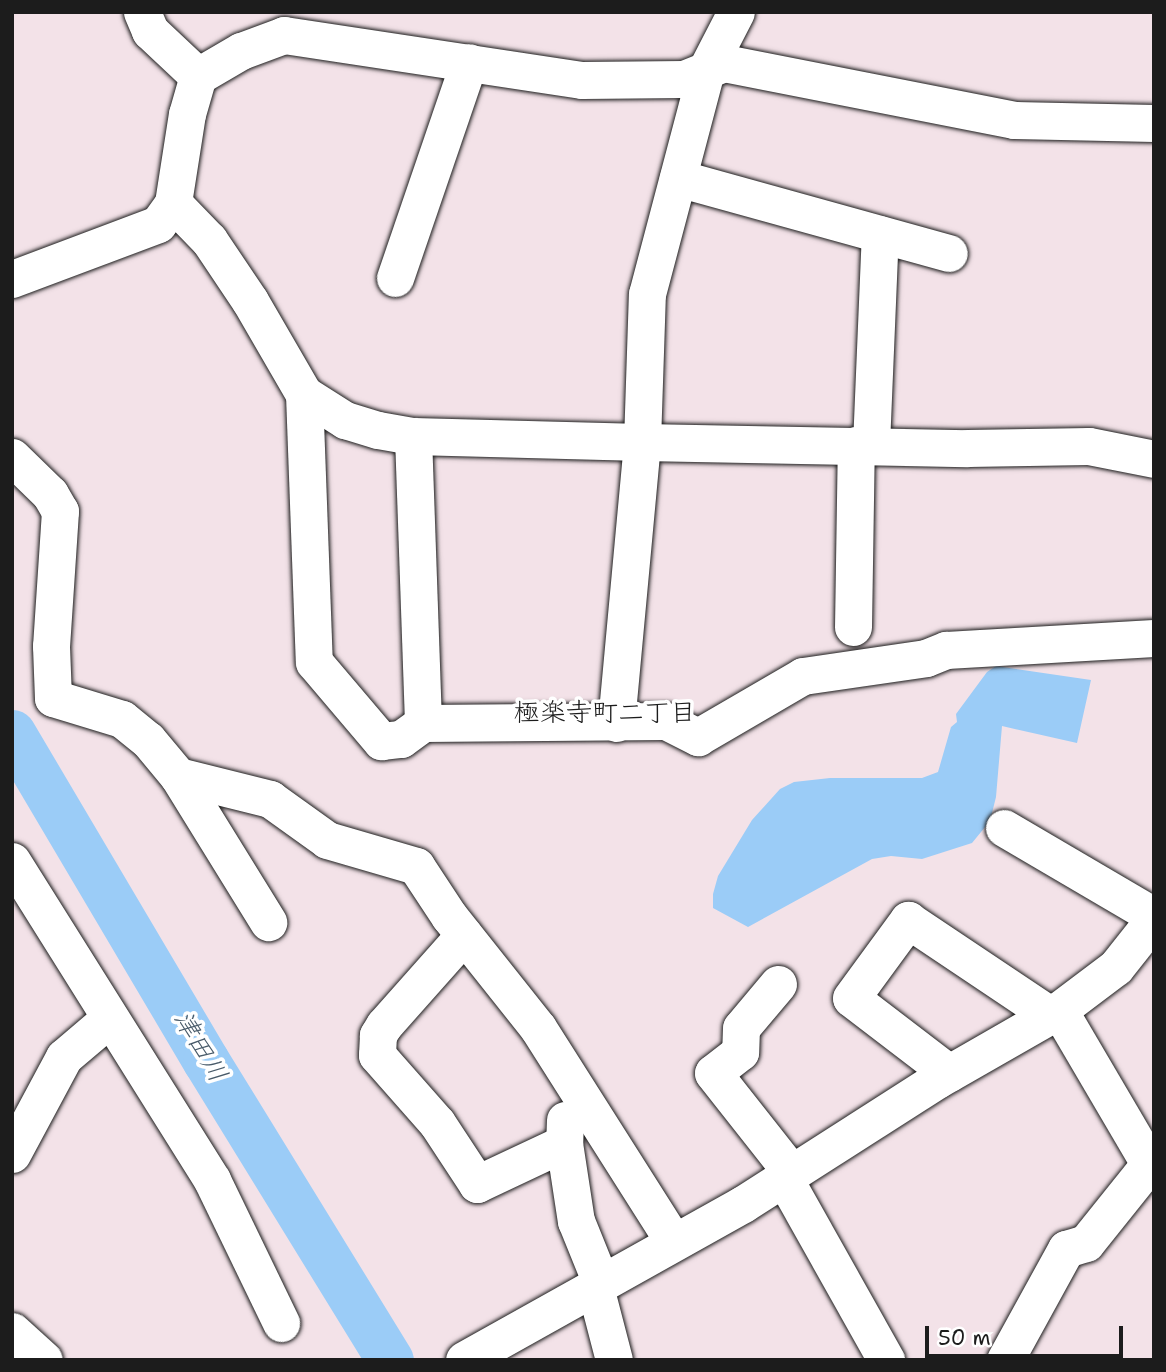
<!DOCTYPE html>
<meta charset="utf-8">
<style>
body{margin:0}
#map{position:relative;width:1166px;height:1372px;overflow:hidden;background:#f3e2e8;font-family:"Shantell Sans","Klee One",sans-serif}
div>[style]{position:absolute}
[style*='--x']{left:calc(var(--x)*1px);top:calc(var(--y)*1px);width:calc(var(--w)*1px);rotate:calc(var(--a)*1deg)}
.water>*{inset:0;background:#9bccf7}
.river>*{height:47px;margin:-23.5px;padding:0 23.5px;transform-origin:23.5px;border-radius:23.5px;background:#9bccf7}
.roads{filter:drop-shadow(0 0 2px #1c1c1c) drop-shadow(0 0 2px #1c1c1c)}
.minor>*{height:37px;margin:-18.5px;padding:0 18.5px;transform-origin:18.5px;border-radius:18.5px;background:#fff}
span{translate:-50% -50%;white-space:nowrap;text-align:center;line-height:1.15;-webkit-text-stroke:7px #fff;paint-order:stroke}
.neighbourhood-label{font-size:26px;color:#1c1c1c}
.water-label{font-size:26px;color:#485a69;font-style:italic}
.frame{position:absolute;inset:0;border:14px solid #1c1c1c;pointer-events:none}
.scale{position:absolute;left:925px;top:1326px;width:198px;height:32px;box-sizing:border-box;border:4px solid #1c1c1c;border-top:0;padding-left:9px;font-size:21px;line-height:24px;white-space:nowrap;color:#1c1c1c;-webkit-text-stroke:5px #fff;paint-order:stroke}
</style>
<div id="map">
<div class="water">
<div style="clip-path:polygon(996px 666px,1091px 680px,1077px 743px,1002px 726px,996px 797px,990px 821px,972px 843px,922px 859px,891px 856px,872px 859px,748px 927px,713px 908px,713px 894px,718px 876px,752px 820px,780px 789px,794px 782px,830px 778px,922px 778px,938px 772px,951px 727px,957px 722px,956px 714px,987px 672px)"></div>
</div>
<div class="river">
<div style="--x:12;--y:733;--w:381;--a:59.4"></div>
<div style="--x:206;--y:1061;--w:351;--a:58.4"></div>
</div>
<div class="roads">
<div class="minor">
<div style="--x:142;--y:12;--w:21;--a:67"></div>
<div style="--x:150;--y:31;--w:66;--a:43.2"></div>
<div style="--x:678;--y:178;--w:281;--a:15.5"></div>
<div style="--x:173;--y:203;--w:52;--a:45.8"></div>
<div style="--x:209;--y:240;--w:73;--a:56.1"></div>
<div style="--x:250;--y:301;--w:108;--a:59.9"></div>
<div style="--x:304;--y:394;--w:49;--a:32.4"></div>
<div style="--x:345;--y:420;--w:34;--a:17"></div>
<div style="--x:378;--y:430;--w:36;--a:10"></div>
<div style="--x:413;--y:436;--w:229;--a:1.5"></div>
<div style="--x:642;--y:442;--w:325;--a:1.1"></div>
<div style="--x:967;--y:448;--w:122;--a:-0.9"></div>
<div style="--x:1089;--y:446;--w:66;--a:11.3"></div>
<div style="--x:395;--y:278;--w:228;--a:-71.1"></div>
<div style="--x:12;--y:279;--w:156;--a:-20.6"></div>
<div style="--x:158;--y:224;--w:26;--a:-54"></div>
<div style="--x:173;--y:203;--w:90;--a:-81.1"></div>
<div style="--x:187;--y:114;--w:40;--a:-74"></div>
<div style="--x:198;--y:76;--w:50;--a:-30.2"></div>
<div style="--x:241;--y:51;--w:46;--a:-20.4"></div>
<div style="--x:284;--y:35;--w:301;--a:8.6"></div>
<div style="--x:582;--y:80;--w:102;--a:-0.6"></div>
<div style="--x:684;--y:79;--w:43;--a:-21.8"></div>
<div style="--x:724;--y:63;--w:296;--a:11.1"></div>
<div style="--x:1014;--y:120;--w:140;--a:1.2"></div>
<div style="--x:304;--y:394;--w:268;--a:87.9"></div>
<div style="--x:314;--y:662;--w:104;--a:49.7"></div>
<div style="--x:381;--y:741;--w:20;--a:-6"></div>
<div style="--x:401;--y:739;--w:27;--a:-36"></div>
<div style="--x:423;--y:723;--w:243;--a:-0.5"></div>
<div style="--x:666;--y:721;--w:36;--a:27"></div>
<div style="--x:698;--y:737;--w:121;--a:-30.2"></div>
<div style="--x:803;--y:676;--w:124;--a:-8.3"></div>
<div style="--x:926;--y:658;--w:22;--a:-22"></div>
<div style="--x:946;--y:650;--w:208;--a:-3.3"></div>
<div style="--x:413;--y:436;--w:287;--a:88"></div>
<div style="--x:871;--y:445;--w:211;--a:-87.6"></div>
<div style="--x:12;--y:457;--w:53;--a:44.2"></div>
<div style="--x:50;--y:494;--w:20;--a:60"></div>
<div style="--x:60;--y:511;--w:135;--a:93.8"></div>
<div style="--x:51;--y:646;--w:52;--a:87.8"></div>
<div style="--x:53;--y:698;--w:72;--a:16.9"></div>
<div style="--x:122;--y:719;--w:33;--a:39"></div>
<div style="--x:148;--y:740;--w:47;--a:50.2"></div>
<div style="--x:178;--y:776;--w:95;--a:14"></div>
<div style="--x:270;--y:799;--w:70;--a:35.7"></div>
<div style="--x:327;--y:840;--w:93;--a:16.3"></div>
<div style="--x:416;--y:866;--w:60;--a:56.6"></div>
<div style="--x:449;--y:916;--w:143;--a:51.5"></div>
<div style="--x:538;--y:1028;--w:252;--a:57.6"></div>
<div style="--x:853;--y:627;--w:182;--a:-89.1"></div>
<div style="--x:616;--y:723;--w:282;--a:-84.7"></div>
<div style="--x:642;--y:442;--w:148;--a:-88.1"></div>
<div style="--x:647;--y:294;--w:232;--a:-75.2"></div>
<div style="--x:706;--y:70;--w:65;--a:-62.7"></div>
<div style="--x:178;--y:776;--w:172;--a:58.3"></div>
<div style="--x:1004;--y:828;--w:174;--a:30.4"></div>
<div style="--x:12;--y:861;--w:377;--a:57.9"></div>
<div style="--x:212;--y:1180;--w:159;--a:64.2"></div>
<div style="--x:464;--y:935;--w:120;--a:131.6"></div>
<div style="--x:384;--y:1025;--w:12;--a:121"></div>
<div style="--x:378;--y:1035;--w:20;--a:93"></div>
<div style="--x:377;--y:1055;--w:91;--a:48.6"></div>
<div style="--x:437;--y:1123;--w:73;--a:56.7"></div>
<div style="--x:477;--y:1184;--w:96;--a:-25.2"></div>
<div style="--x:778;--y:984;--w:57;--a:130.1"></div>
<div style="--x:741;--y:1028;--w:24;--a:92"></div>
<div style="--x:740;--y:1052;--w:34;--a:142"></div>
<div style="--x:713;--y:1073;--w:127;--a:51.7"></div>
<div style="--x:1059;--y:1010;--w:188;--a:59.6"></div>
<div style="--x:949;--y:1073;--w:123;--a:-142.6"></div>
<div style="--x:851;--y:998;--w:97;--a:-53.8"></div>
<div style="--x:908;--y:920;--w:171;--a:33.8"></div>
<div style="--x:565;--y:1120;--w:23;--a:92"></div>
<div style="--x:564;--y:1143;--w:79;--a:81.3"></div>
<div style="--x:576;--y:1221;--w:67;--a:68"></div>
<div style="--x:12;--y:1154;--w:110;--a:-61.8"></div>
<div style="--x:64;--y:1057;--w:60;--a:-40.3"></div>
<div style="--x:784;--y:1178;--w:209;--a:60.7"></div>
<div style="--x:595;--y:1287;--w:75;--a:75.4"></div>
<div style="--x:12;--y:1331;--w:43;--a:42.2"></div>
<div style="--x:464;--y:1360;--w:320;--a:-29.2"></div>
<div style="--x:743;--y:1204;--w:230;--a:-32.6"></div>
<div style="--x:937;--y:1080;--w:141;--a:-29.8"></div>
<div style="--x:1059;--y:1010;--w:71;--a:-37"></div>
<div style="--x:1116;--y:967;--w:61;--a:-51.6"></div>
<div style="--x:1005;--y:1360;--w:127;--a:-61.2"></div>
<div style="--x:1066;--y:1249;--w:21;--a:-17"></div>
<div style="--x:1086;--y:1243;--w:109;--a:-51.3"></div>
</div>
</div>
<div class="neighbourhood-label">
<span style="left:605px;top:712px">極楽寺町二丁目</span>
</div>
<div class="water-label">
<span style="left:201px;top:1046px;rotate:59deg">津田川</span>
</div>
<div class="frame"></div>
<div class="scale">50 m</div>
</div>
